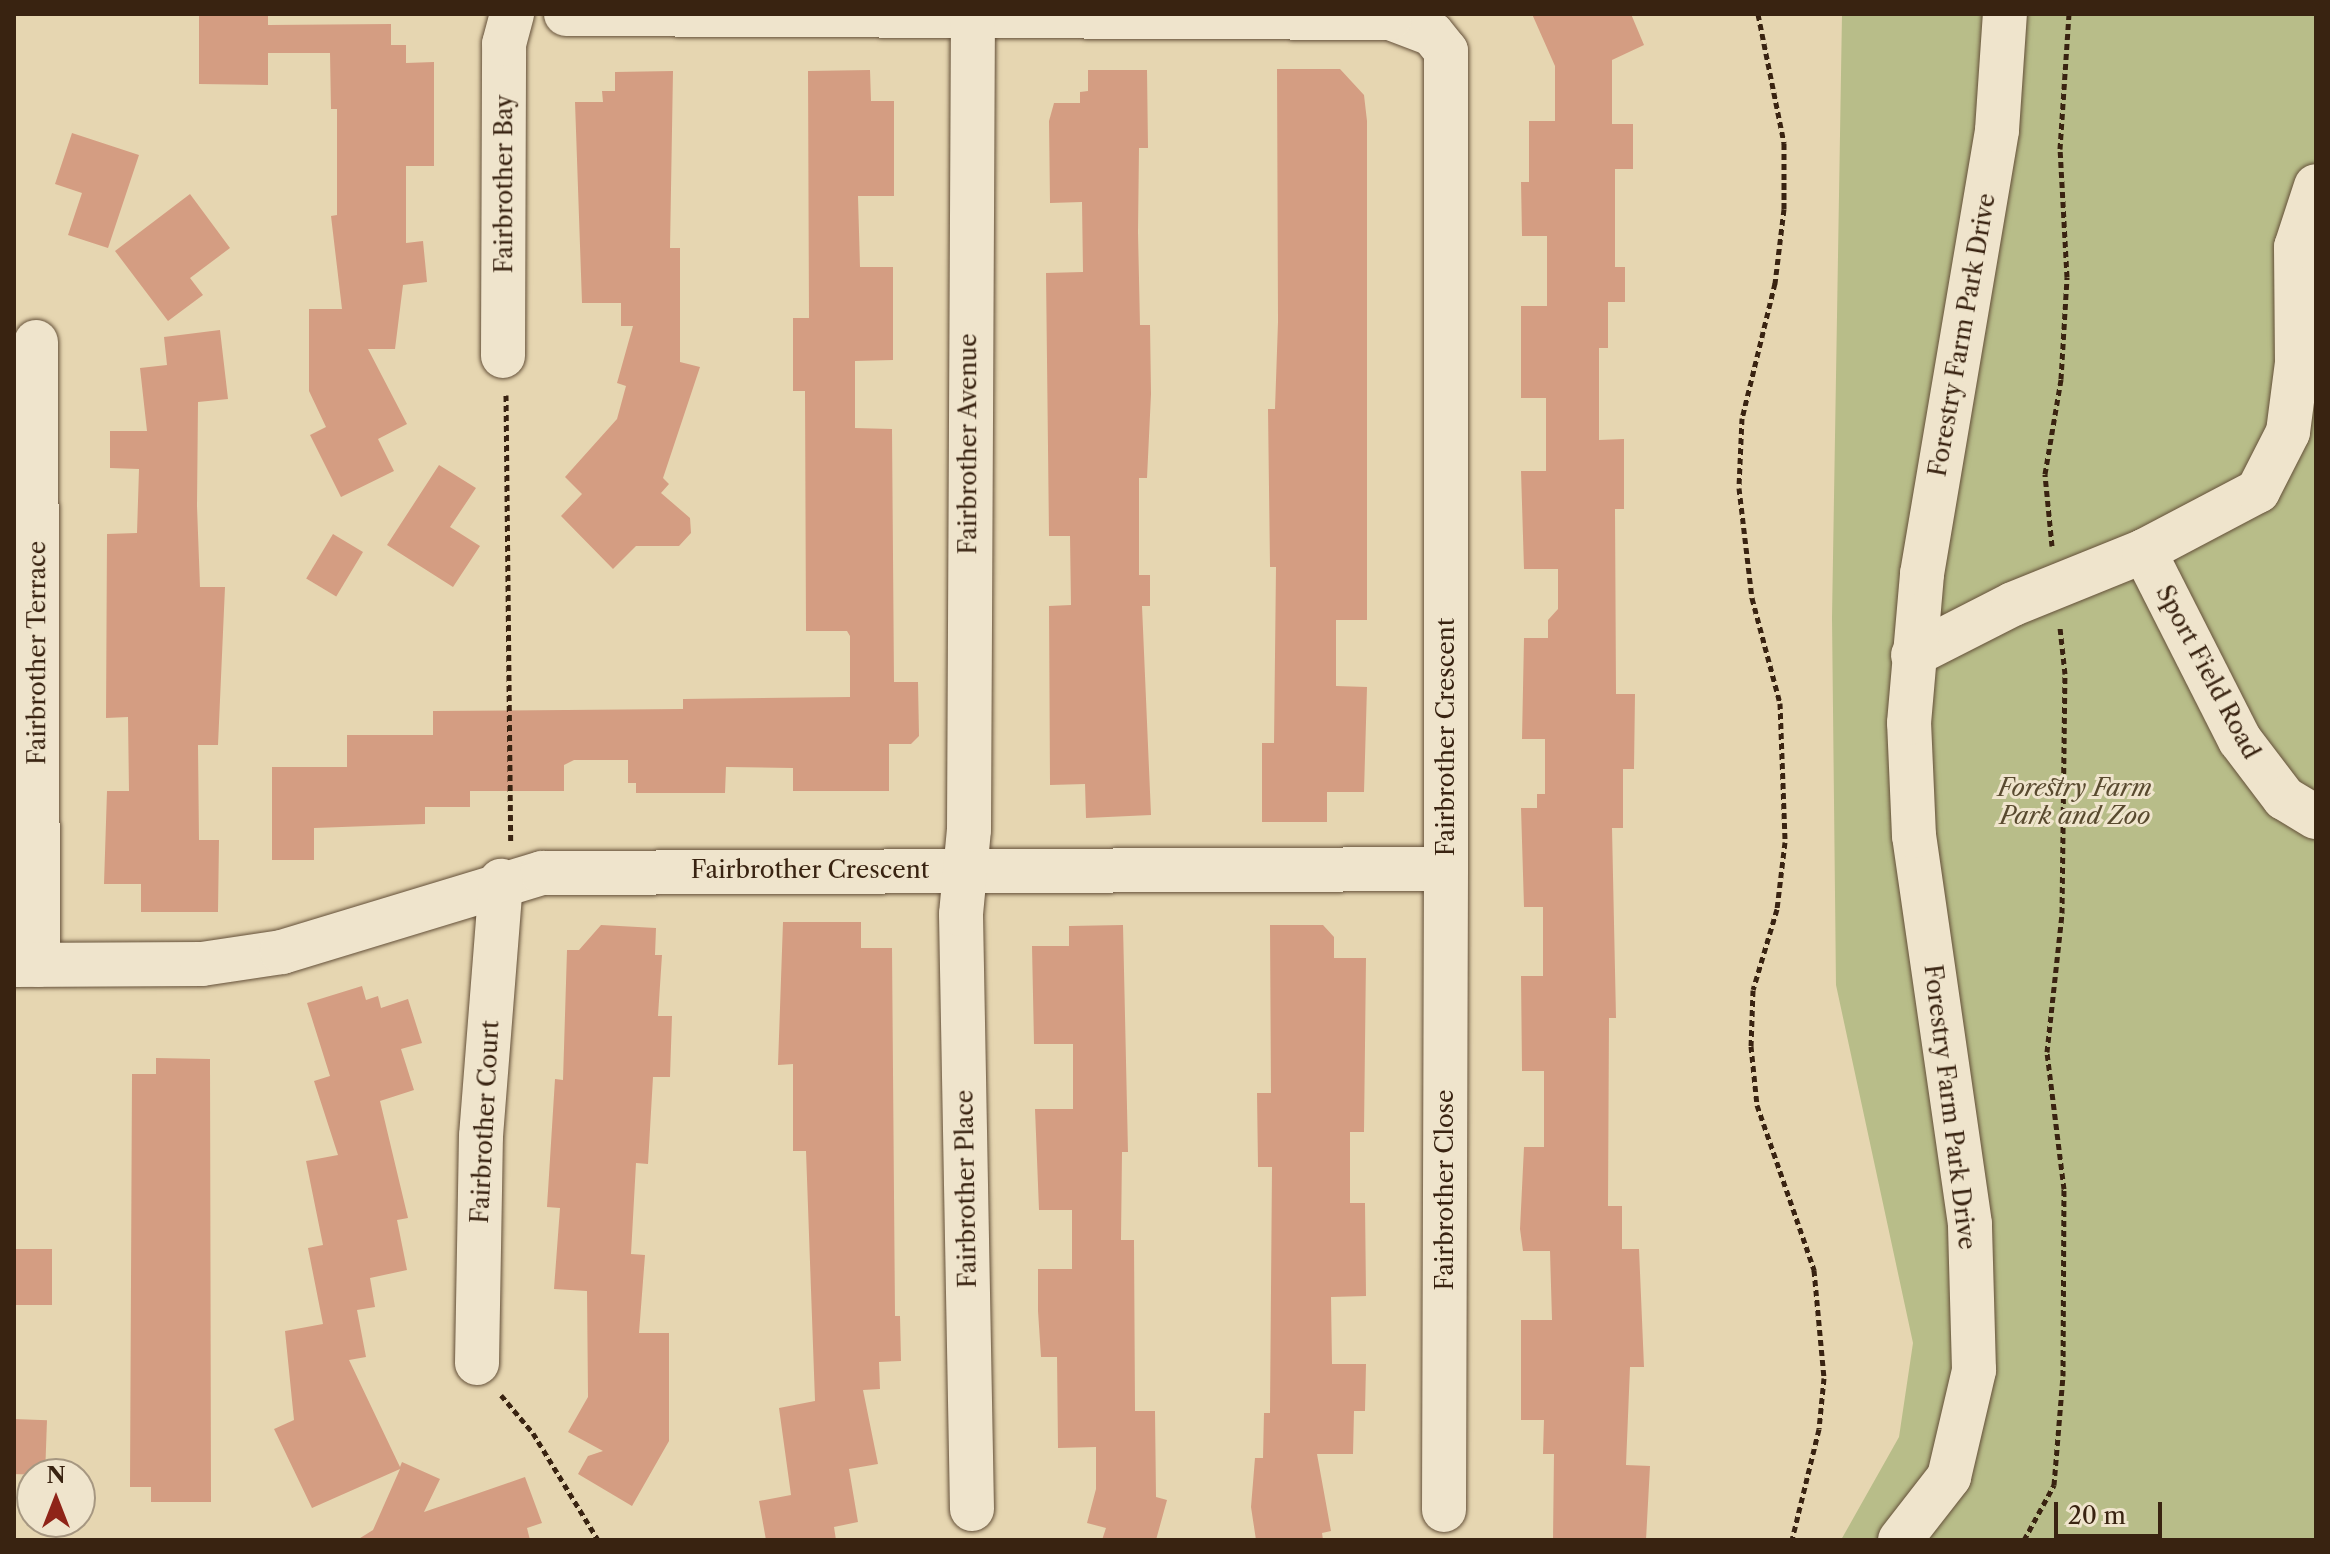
<!DOCTYPE html>
<style>
body{margin:0}
#map{position:relative;width:2330px;height:1554px;overflow:hidden;background:#e6d6b1;font-family:"Libre Caslon Text",serif}
div>[style]{position:absolute}
[style*='--x']{left:calc(var(--x)*1px);top:calc(var(--y)*1px);width:calc(var(--w)*1px);rotate:calc(var(--a)*1deg)}
.green>*{inset:0;background:#b8bd89}
.building>*{inset:0;background:#d49d82;transform-origin:0 0}
.path>*{height:5px;margin-top:-2.5px;transform-origin:0;background:repeating-linear-gradient(90deg,#392311 0 6px,transparent 0 10px)}
.roads{filter:drop-shadow(0 0 2px #645039) drop-shadow(0 0 2px #645039)}
.minor>*{height:44px;margin:-22px;padding:0 22px;transform-origin:22px;border-radius:22px;background:#efe4cc}
span{translate:-50% -50%;white-space:nowrap;text-align:center;line-height:1.15;-webkit-text-stroke:6px #efe4cc;paint-order:stroke}
.street-label{font-size:24px;color:#392311}
.park-label{font-size:24px;color:#594a2f;font-style:italic}
.frame{position:absolute;inset:0;border:16px solid #392311;pointer-events:none}
.north{position:absolute;left:16px;top:1458px;width:80px;height:80px;box-sizing:border-box;background:#efe4cc;border:2px solid #a69781;border-radius:50%;rotate:0deg;font-size:22px;font-weight:700;line-height:32px;text-align:center;color:#392311}
.north::after{content:'';display:block;margin:auto;width:28px;height:36px;background:#8f2418;clip-path:polygon(50% 0,100% 100%,50% 72%,0 100%)}
.scale{position:absolute;left:2054px;top:1502px;width:108px;height:36px;box-sizing:border-box;border:4px solid #392311;border-top:0;padding-left:10px;font-size:24px;line-height:28px;white-space:nowrap;color:#392311;-webkit-text-stroke:6px #efe4cc;paint-order:stroke}
</style>
<div id="map">
<div class="green">
<div style="clip-path:polygon(1842px 14px,2316px 14px,2316px 1540px,1841px 1540px,1899px 1437px,1913px 1343px,1836px 985px,1832px 618px)"></div>
</div>
<div class="building">
<div style="clip-path:polygon(199px 14px,268px 14px,268px 25px,391px 24px,391px 45px,406px 45px,406px 63px,434px 62px,434px 166px,406px 166px,406px 243px,423px 241px,427px 282px,403px 285px,395px 349px,368px 349px,407px 424px,378px 439px,394px 471px,341px 497px,310px 435px,326px 427px,309px 391px,309px 309px,342px 309px,331px 216px,337px 215px,337px 109px,331px 109px,330px 53px,268px 53px,268px 85px,199px 84px)"></div>
<div style="clip-path:polygon(1532px 14px,1631px 14px,1644px 45px,1612px 60px,1612px 124px,1633px 124px,1633px 169px,1615px 169px,1615px 267px,1625px 267px,1625px 302px,1608px 302px,1608px 348px,1599px 348px,1599px 440px,1624px 439px,1624px 509px,1615px 509px,1616px 694px,1635px 694px,1634px 769px,1623px 769px,1623px 828px,1612px 828px,1616px 1018px,1609px 1018px,1608px 1206px,1622px 1206px,1622px 1249px,1639px 1249px,1644px 1367px,1630px 1367px,1626px 1465px,1650px 1466px,1646px 1540px,1553px 1540px,1554px 1454px,1543px 1454px,1544px 1420px,1521px 1420px,1521px 1320px,1552px 1320px,1550px 1251px,1523px 1251px,1520px 1229px,1524px 1147px,1544px 1147px,1544px 1071px,1522px 1071px,1521px 976px,1543px 976px,1543px 907px,1524px 907px,1521px 808px,1537px 808px,1537px 794px,1545px 794px,1545px 739px,1522px 739px,1524px 638px,1548px 638px,1548px 620px,1558px 609px,1558px 569px,1524px 569px,1521px 471px,1546px 471px,1546px 398px,1521px 398px,1521px 306px,1547px 306px,1547px 236px,1522px 236px,1521px 182px,1529px 182px,1529px 121px,1555px 121px,1555px 66px)"></div>
<div style="clip-path:polygon(1277px 69px,1340px 69px,1364px 95px,1367px 121px,1367px 620px,1336px 620px,1336px 686px,1367px 687px,1364px 792px,1327px 792px,1327px 822px,1262px 822px,1262px 743px,1274px 743px,1276px 567px,1270px 567px,1268px 409px,1275px 409px,1278px 322px)"></div>
<div style="clip-path:polygon(870px 70px,871px 101px,894px 101px,894px 196px,858px 196px,860px 267px,893px 267px,893px 360px,855px 361px,855px 428px,892px 429px,894px 682px,918px 682px,919px 736px,911px 744px,889px 744px,889px 791px,793px 791px,793px 768px,726px 767px,725px 793px,636px 793px,636px 783px,628px 783px,628px 760px,574px 760px,564px 765px,564px 791px,470px 791px,470px 807px,425px 807px,425px 824px,314px 828px,314px 860px,272px 860px,272px 767px,347px 767px,347px 735px,433px 735px,433px 711px,683px 709px,683px 699px,850px 697px,850px 636px,847px 631px,806px 631px,805px 391px,793px 391px,793px 318px,809px 318px,808px 71px)"></div>
<div style="clip-path:polygon(1088px 70px,1147px 70px,1148px 148px,1139px 148px,1138px 232px,1140px 325px,1150px 325px,1151px 394px,1147px 478px,1139px 478px,1139px 575px,1150px 575px,1150px 606px,1142px 606px,1151px 815px,1086px 818px,1085px 784px,1050px 785px,1049px 606px,1071px 605px,1070px 536px,1049px 536px,1046px 273px,1083px 272px,1082px 202px,1050px 203px,1049px 121px,1054px 103px,1080px 103px,1080px 92px,1088px 91px)"></div>
<div style="clip-path:polygon(673px 71px,670px 248px,680px 248px,680px 362px,700px 367px,663px 478px,669px 484px,661px 493px,690px 518px,691px 533px,679px 546px,636px 546px,613px 569px,561px 516px,582px 494px,565px 477px,617px 419px,626px 386px,617px 383px,633px 326px,621px 326px,621px 303px,582px 303px,575px 102px,603px 102px,602px 91px,615px 91px,615px 72px)"></div>
<div style="clip-path:polygon(72px 133px,139px 155px,108px 248px,68px 235px,82px 193px,55px 184px)"></div>
<div style="clip-path:polygon(190px 194px,230px 248px,190px 278px,203px 295px,168px 321px,115px 251px)"></div>
<div style="clip-path:polygon(220px 330px,228px 399px,198px 402px,197px 506px,200px 587px,225px 587px,218px 745px,198px 745px,199px 840px,219px 840px,218px 912px,141px 912px,141px 884px,104px 884px,107px 791px,129px 791px,128px 717px,106px 718px,107px 534px,137px 533px,139px 469px,110px 468px,110px 431px,147px 431px,140px 368px,167px 365px,164px 337px)"></div>
<div style="clip-path:polygon(439px 465px,476px 488px,450px 527px,480px 546px,453px 587px,387px 545px)"></div>
<div style="left:333px;top:534px;width:35px;height:52px;rotate:31deg"></div>
<div style="clip-path:polygon(783px 922px,861px 922px,861px 948px,892px 948px,895px 1316px,900px 1316px,901px 1361px,879px 1362px,880px 1389px,863px 1390px,878px 1464px,849px 1469px,858px 1522px,834px 1527px,836px 1540px,766px 1540px,759px 1501px,791px 1495px,779px 1408px,815px 1401px,806px 1151px,793px 1151px,793px 1064px,778px 1065px)"></div>
<div style="clip-path:polygon(601px 925px,656px 928px,655px 955px,662px 955px,658px 1016px,672px 1016px,670px 1077px,653px 1077px,648px 1164px,636px 1163px,631px 1254px,645px 1255px,639px 1333px,669px 1333px,669px 1441px,632px 1506px,578px 1474px,588px 1456px,603px 1451px,568px 1432px,588px 1397px,587px 1291px,554px 1289px,560px 1208px,547px 1207px,555px 1079px,563px 1080px,567px 950px,579px 950px)"></div>
<div style="clip-path:polygon(1123px 925px,1128px 1152px,1122px 1152px,1121px 1240px,1134px 1240px,1135px 1411px,1155px 1411px,1156px 1497px,1167px 1500px,1156px 1540px,1102px 1540px,1106px 1528px,1087px 1523px,1096px 1489px,1096px 1447px,1058px 1448px,1057px 1357px,1041px 1357px,1038px 1311px,1038px 1269px,1072px 1269px,1072px 1210px,1039px 1210px,1035px 1109px,1073px 1109px,1073px 1044px,1034px 1044px,1032px 946px,1069px 946px,1069px 926px)"></div>
<div style="clip-path:polygon(1270px 925px,1323px 925px,1334px 937px,1334px 958px,1366px 958px,1364px 1132px,1350px 1132px,1350px 1203px,1365px 1203px,1366px 1296px,1331px 1297px,1332px 1364px,1366px 1364px,1365px 1411px,1354px 1411px,1353px 1454px,1317px 1454px,1331px 1531px,1322px 1533px,1323px 1540px,1256px 1540px,1251px 1507px,1255px 1458px,1263px 1458px,1264px 1413px,1270px 1413px,1272px 1167px,1258px 1167px,1257px 1093px,1271px 1093px)"></div>
<div style="clip-path:polygon(362px 986px,366px 1000px,378px 996px,381px 1008px,408px 999px,422px 1043px,401px 1049px,414px 1090px,380px 1101px,408px 1218px,397px 1220px,407px 1270px,370px 1278px,375px 1307px,357px 1310px,366px 1357px,349px 1360px,400px 1467px,402px 1462px,440px 1479px,424px 1512px,525px 1477px,542px 1523px,527px 1528px,530px 1540px,357px 1540px,373px 1530px,400px 1469px,312px 1508px,274px 1429px,294px 1420px,285px 1331px,323px 1324px,308px 1248px,323px 1245px,306px 1161px,338px 1155px,314px 1081px,330px 1076px,307px 1003px)"></div>
<div style="clip-path:polygon(156px 1058px,210px 1059px,211px 1502px,151px 1502px,151px 1487px,130px 1487px,132px 1074px,156px 1074px)"></div>
<div style="left:14px;top:1249px;width:38px;height:56px"></div>
<div style="left:14px;top:1419px;width:33px;height:55px;rotate:2deg"></div>
</div>
<div class="path">
<div style="--x:1758;--y:14;--w:132;--a:78.6"></div>
<div style="--x:1784;--y:143;--w:66;--a:90"></div>
<div style="--x:1784;--y:209;--w:75;--a:96.9"></div>
<div style="--x:1775;--y:283;--w:139;--a:103.7"></div>
<div style="--x:1742;--y:418;--w:70;--a:92.5"></div>
<div style="--x:1739;--y:488;--w:111;--a:83.3"></div>
<div style="--x:1752;--y:598;--w:109;--a:75.1"></div>
<div style="--x:1780;--y:703;--w:139;--a:87.9"></div>
<div style="--x:1785;--y:842;--w:67;--a:96.8"></div>
<div style="--x:1777;--y:909;--w:84;--a:106.5"></div>
<div style="--x:1753;--y:990;--w:56;--a:92"></div>
<div style="--x:1751;--y:1046;--w:59;--a:84.2"></div>
<div style="--x:1757;--y:1105;--w:175;--a:70.9"></div>
<div style="--x:1814;--y:1270;--w:108;--a:84.7"></div>
<div style="--x:1824;--y:1378;--w:51;--a:95.6"></div>
<div style="--x:1819;--y:1429;--w:114;--a:103.7"></div>
<div style="--x:506;--y:395;--w:446;--a:89.4"></div>
<div style="--x:2052;--y:546;--w:72;--a:-95.6"></div>
<div style="--x:2045;--y:474;--w:96;--a:-80.4"></div>
<div style="--x:2061;--y:379;--w:102;--a:-86.6"></div>
<div style="--x:2067;--y:277;--w:128;--a:-93.1"></div>
<div style="--x:2060;--y:149;--w:135;--a:-86.2"></div>
<div style="--x:501;--y:1395;--w:50;--a:49.9"></div>
<div style="--x:533;--y:1433;--w:125;--a:58.7"></div>
<div style="--x:2024;--y:1540;--w:63;--a:-61.4"></div>
<div style="--x:2054;--y:1485;--w:109;--a:-85.3"></div>
<div style="--x:2063;--y:1376;--w:187;--a:-89.7"></div>
<div style="--x:2064;--y:1189;--w:138;--a:-97.1"></div>
<div style="--x:2047;--y:1052;--w:140;--a:-83.8"></div>
<div style="--x:2062;--y:913;--w:239;--a:-89.3"></div>
<div style="--x:2065;--y:674;--w:47;--a:-96.1"></div>
</div>
<div class="roads">
<div class="minor">
<div style="--x:36;--y:342;--w:623;--a:89.82"></div>
<div style="--x:503;--y:356;--w:312;--a:-89.8"></div>
<div style="--x:504;--y:44;--w:31;--a:-75"></div>
<div style="--x:2144;--y:551;--w:212;--a:63.1"></div>
<div style="--x:2240;--y:740;--w:73;--a:52.8"></div>
<div style="--x:2284;--y:798;--w:37;--a:31"></div>
<div style="--x:1913;--y:655;--w:112;--a:-27"></div>
<div style="--x:2013;--y:604;--w:141;--a:-22"></div>
<div style="--x:2144;--y:551;--w:129;--a:-27.8"></div>
<div style="--x:2258;--y:491;--w:66;--a:-63"></div>
<div style="--x:2288;--y:432;--w:70;--a:-82.6"></div>
<div style="--x:2297;--y:363;--w:116;--a:-90.5"></div>
<div style="--x:2296;--y:247;--w:64;--a:-71.8"></div>
<div style="--x:14;--y:965;--w:188;--a:-0.3"></div>
<div style="--x:202;--y:964;--w:81;--a:-8.5"></div>
<div style="--x:282;--y:952;--w:272;--a:-16.9"></div>
<div style="--x:542;--y:873;--w:904;--a:-0.25"></div>
<div style="--x:1446;--y:869;--w:818;--a:-90"></div>
<div style="--x:1446;--y:51;--w:22;--a:-129"></div>
<div style="--x:1432;--y:34;--w:45;--a:-159.1"></div>
<div style="--x:1390;--y:18;--w:824;--a:-179.72"></div>
<div style="--x:477;--y:1363;--w:227;--a:-89"></div>
<div style="--x:481;--y:1136;--w:256;--a:-85.5"></div>
<div style="--x:972;--y:1509;--w:595;--a:-91.06"></div>
<div style="--x:961;--y:914;--w:84;--a:-84.6"></div>
<div style="--x:969;--y:830;--w:812;--a:-89.72"></div>
<div style="--x:1444;--y:1510;--w:641;--a:-89.82"></div>
<div style="--x:1900;--y:1540;--w:80;--a:-52.1"></div>
<div style="--x:1949;--y:1477;--w:110;--a:-76.8"></div>
<div style="--x:1974;--y:1370;--w:146;--a:-91.6"></div>
<div style="--x:1970;--y:1224;--w:392;--a:-98.2"></div>
<div style="--x:1914;--y:836;--w:113;--a:-92.5"></div>
<div style="--x:1909;--y:723;--w:150;--a:-85"></div>
<div style="--x:1922;--y:574;--w:450;--a:-80.4"></div>
<div style="--x:1997;--y:130;--w:116;--a:-86.1"></div>
</div>
</div>
<div class="street-label">
<span style="left:504px;top:184px;rotate:-90deg">Fairbrother Bay</span>
<span style="left:1962px;top:335px;rotate:-80deg">Forestry Farm Park Drive</span>
<span style="left:968px;top:444px;rotate:-90deg">Fairbrother Avenue</span>
<span style="left:37px;top:653px;rotate:-90deg">Fairbrother Terrace</span>
<span style="left:2208px;top:672px;rotate:62deg">Sport Field Road</span>
<span style="left:1446px;top:737px;rotate:-90deg">Fairbrother Crescent</span>
<span style="left:810px;top:870px">Fairbrother Crescent</span>
<span style="left:1950px;top:1107px;rotate:83deg">Forestry Farm Park Drive</span>
<span style="left:485px;top:1122px;rotate:-87deg">Fairbrother Court</span>
<span style="left:966px;top:1189px;rotate:-91deg">Fairbrother Place</span>
<span style="left:1445px;top:1190px;rotate:-90deg">Fairbrother Close</span>
</div>
<div class="park-label">
<span style="left:2075px;top:802px">Forestry Farm<br>Park and Zoo</span>
</div>
<div class="frame"></div>
<div class="north">N</div>
<div class="scale">20 m</div>
</div>
